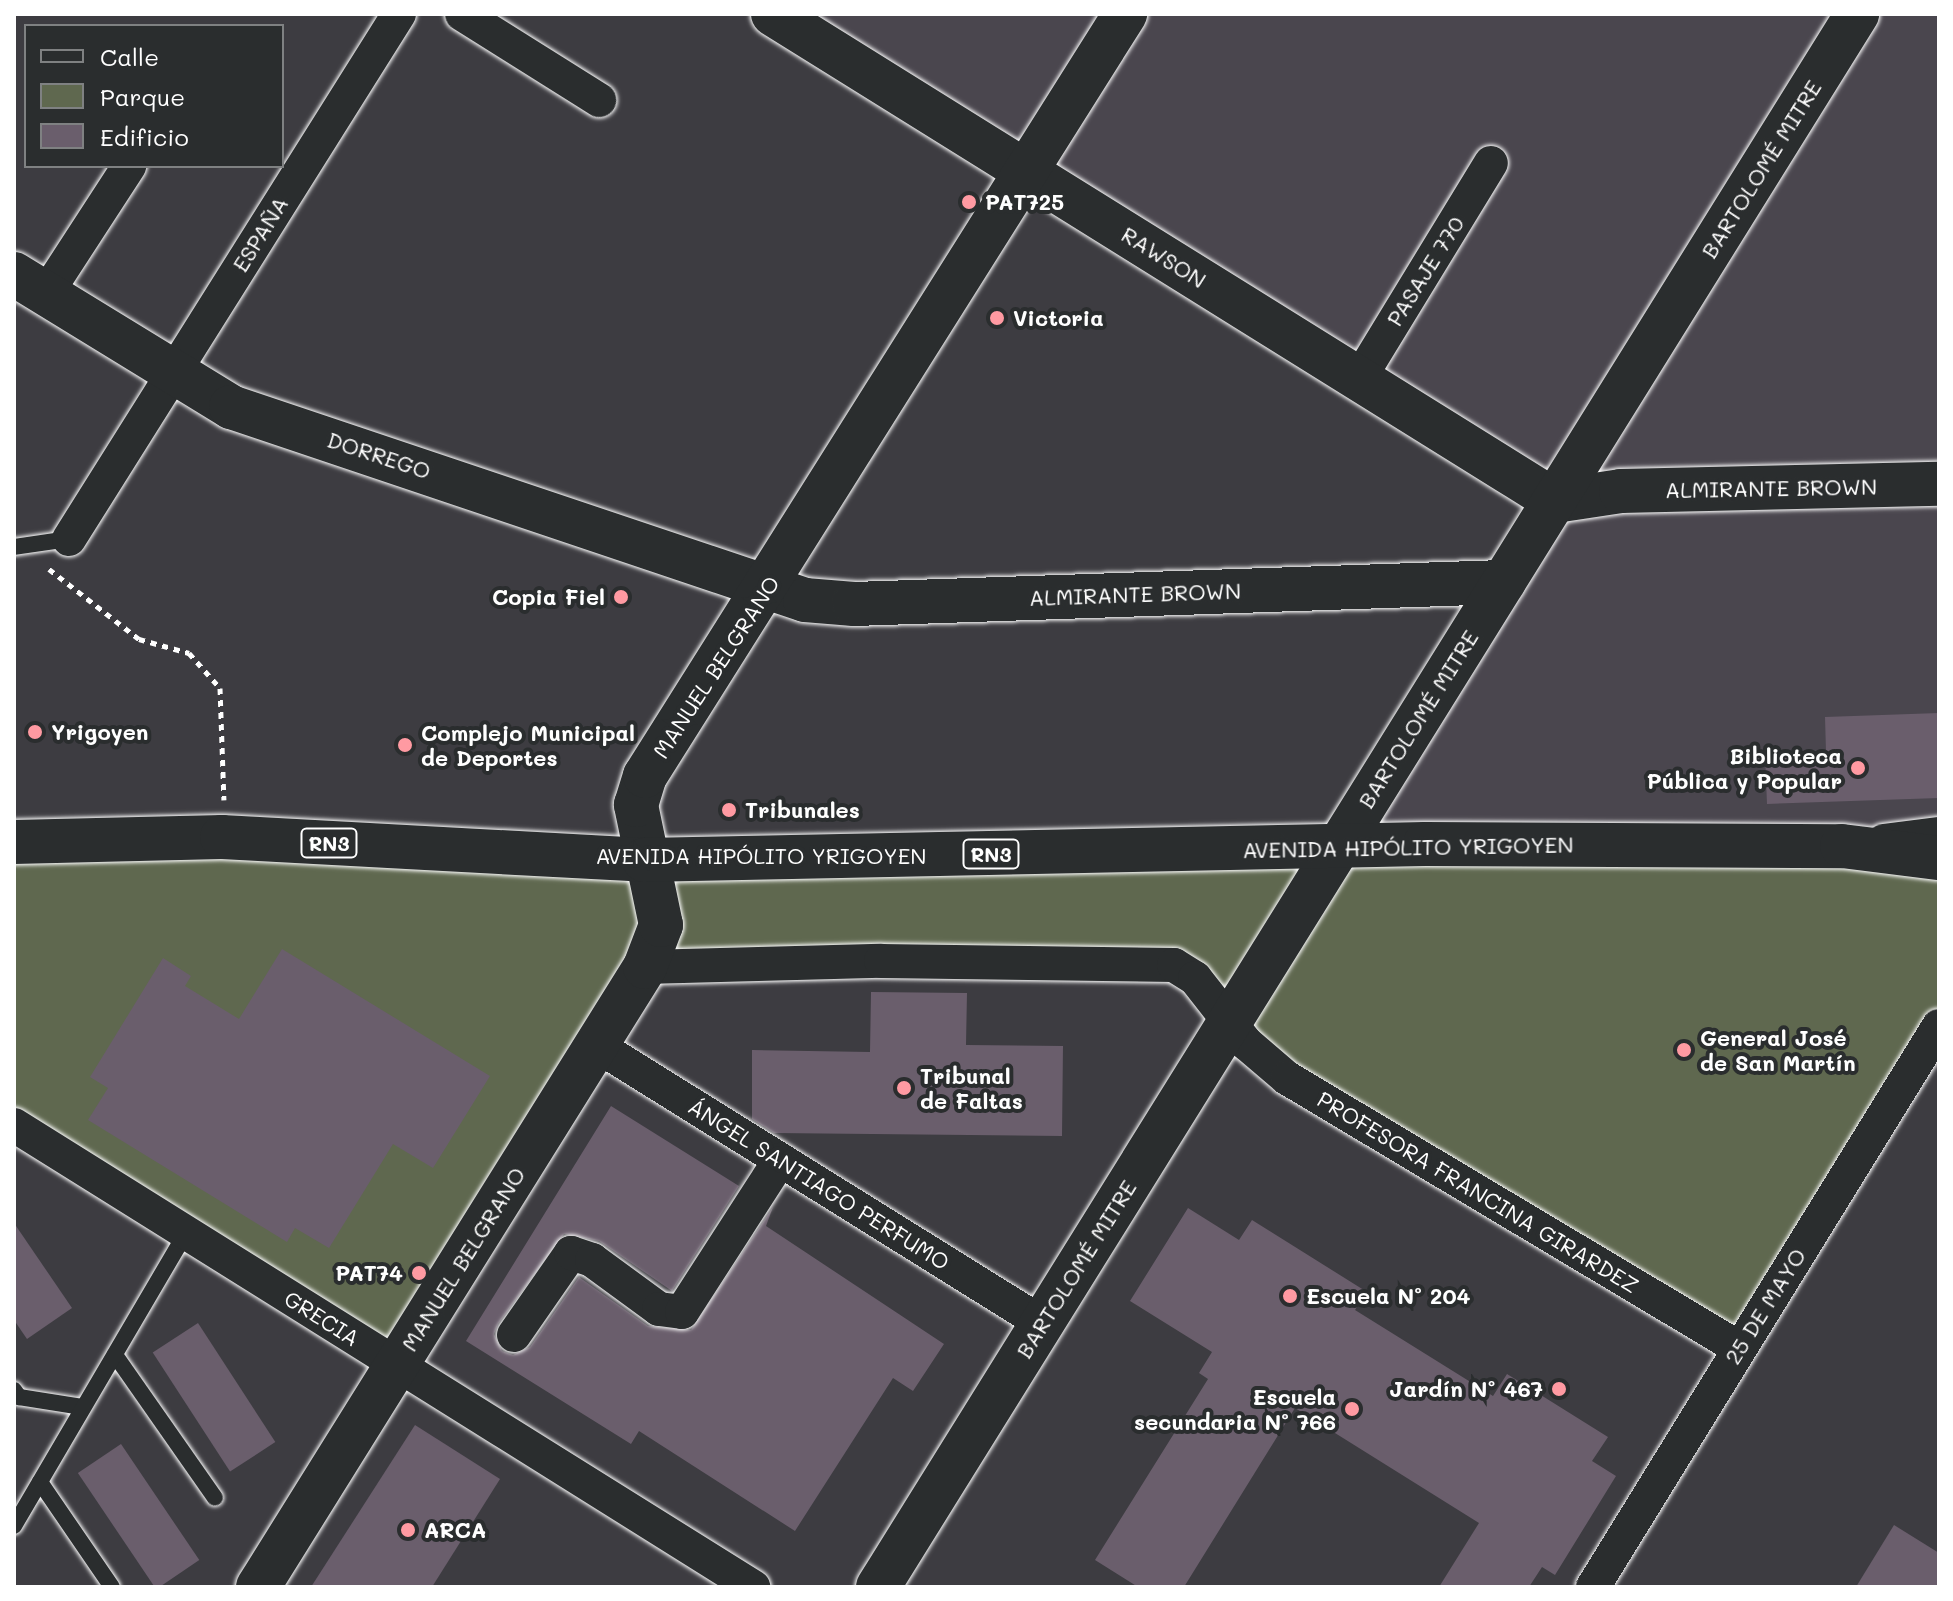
<!DOCTYPE html>
<meta charset="utf-8">
<style>
body{margin:0}
#map{position:relative;width:1953px;height:1601px;overflow:hidden;background:#3d3c41;font-family:Mali,sans-serif}
div>[style]{position:absolute}
[style*='--x']{left:calc(var(--x)*1px);top:calc(var(--y)*1px);width:calc(var(--w)*1px);rotate:calc(var(--a)*1deg)}
.built>*{inset:0;background:#4a464e}
.green>*{inset:0;background:#5f684f}
.building>*{inset:0;background:#6a5e6c;transform-origin:0 0}
.path>*{height:5px;margin-top:-2.5px;transform-origin:0;background:repeating-linear-gradient(90deg,#fff 0 6px,transparent 0 12px)}
.roads{filter:drop-shadow(0 0 2px #fff) drop-shadow(0 0 2px #fff)}
.lane>*{height:16px;margin:-8px;padding:0 8px;transform-origin:8px;border-radius:8px;background:#2a2d2e}
.street>*{height:34px;margin:-17px;padding:0 17px;transform-origin:17px;border-radius:17px;background:#2a2d2e}
.secondary>*{height:44px;margin:-22px;padding:0 22px;transform-origin:22px;border-radius:22px;background:#2a2d2e}
.highway>*{height:44px;margin:-22px;padding:0 22px;transform-origin:22px;border-radius:22px;background:#2a2d2e}
.dots>*{width:22px;height:22px;translate:-50% -50%;box-sizing:border-box;border:4px solid #2a2d2e;border-radius:50%}
span{translate:-50% -50%;white-space:nowrap;text-align:center;line-height:1.15;-webkit-text-stroke:8px #2a2d2e;paint-order:stroke}
.shield-label span{padding:2px 6px;background:#2a2d2e;border:2px solid;border-radius:6px;-webkit-text-stroke-width:0}
.shield-label{font-size:20px;color:#fff;font-weight:700}
.street-label{font-size:22px;color:#fff}
.poi-label{font-size:22px;color:#fff;font-weight:700}
.left{translate:0 -50%;text-align:left}
.right{translate:-100% -50%;text-align:right}
.frame{position:absolute;inset:0;border:16px solid #fff;pointer-events:none}
.legend{position:absolute;left:24px;top:24px;width:260px;height:144px;box-sizing:border-box;background:#2a2d2e;border:2px solid #7f8182;margin:0;padding:10px 14px;list-style:none;font-size:24px;color:#fff}
.legend li{display:flex;align-items:center;gap:16px;height:40px}
.legend b{width:40px;border:2px solid #7f8182}
</style>
<div id="map">
<div class="built">
<div style="clip-path:polygon(774px 14px,1939px 14px,1939px 834px,1338px 848px,1554px 500px)"></div>
</div>
<div class="green">
<div style="clip-path:polygon(1939px 834px,1939px 1026px,1739px 1348px,1287px 1078px,1195px 978px,645px 967px,397px 1365px,14px 1125px,14px 842px,644px 860px)"></div>
</div>
<div class="building">
<div style="clip-path:polygon(1939px 713px,1939px 798px,1767px 804px,1765px 754px,1826px 752px,1825px 717px)"></div>
<div style="clip-path:polygon(282px 949px,490px 1076px,433px 1168px,393px 1144px,329px 1248px,295px 1228px,287px 1242px,88px 1120px,108px 1088px,90px 1077px,163px 958px,191px 976px,185px 986px,239px 1019px)"></div>
<div style="clip-path:polygon(871px 992px,967px 993px,966px 1045px,1063px 1046px,1062px 1136px,774px 1133px,752px 1119px,752px 1050px,870px 1052px)"></div>
<div style="clip-path:polygon(611px 1106px,739px 1186px,672px 1291px,599px 1241px,564px 1234px,498px 1324px,494px 1334px,502px 1351px,513px 1355px,530px 1347px,579px 1277px,648px 1326px,691px 1330px,773px 1207px,766px 1226px,944px 1344px,913px 1391px,893px 1378px,795px 1531px,639px 1431px,631px 1444px,466px 1341px)"></div>
<div style="clip-path:polygon(1188px 1208px,1239px 1240px,1252px 1220px,1367px 1292px,1355px 1310px,1493px 1396px,1507px 1374px,1608px 1437px,1592px 1461px,1616px 1476px,1555px 1575px,1542px 1567px,1529px 1587px,1439px 1587px,1479px 1523px,1295px 1408px,1184px 1587px,1138px 1587px,1095px 1560px,1208px 1379px,1199px 1373px,1212px 1352px,1130px 1301px)"></div>
<div style="clip-path:polygon(14px 1223px,72px 1308px,27px 1339px,14px 1320px)"></div>
<div style="left:198px;top:1323px;width:142px;height:54px;rotate:57deg"></div>
<div style="clip-path:polygon(415px 1425px,500px 1479px,432px 1587px,311px 1587px)"></div>
<div style="left:121px;top:1444px;width:140px;height:52px;rotate:56deg"></div>
<div style="clip-path:polygon(1894px 1525px,1939px 1553px,1939px 1587px,1856px 1587px)"></div>
</div>
<div class="path">
<div style="--x:49;--y:569;--w:114;--a:37.9"></div>
<div style="--x:139;--y:639;--w:52;--a:15.6"></div>
<div style="--x:189;--y:653;--w:47;--a:48.5"></div>
<div style="--x:220;--y:688;--w:112;--a:88"></div>
</div>
<div class="roads">
<div class="lane">
<div style="--x:14;--y:547;--w:56;--a:-8.3"></div>
<div style="--x:115;--y:1355;--w:174;--a:55"></div>
<div style="--x:14;--y:1390;--w:9;--a:54"></div>
<div style="--x:19;--y:1397;--w:64;--a:9"></div>
<div style="--x:40;--y:1482;--w:127;--a:55.6"></div>
<div style="--x:14;--y:1526;--w:338;--a:-59.6"></div>
</div>
<div class="street">
<div style="--x:462;--y:14;--w:162;--a:32.1"></div>
<div style="--x:46;--y:294;--w:153;--a:-57"></div>
<div style="--x:1359;--y:379;--w:253;--a:-58.6"></div>
<div style="--x:69;--y:539;--w:620;--a:-57.85"></div>
<div style="--x:1884;--y:841;--w:55;--a:-7.3"></div>
<div style="--x:645;--y:967;--w:236;--a:-1.5"></div>
<div style="--x:881;--y:961;--w:293;--a:0.8"></div>
<div style="--x:1174;--y:965;--w:25;--a:32"></div>
<div style="--x:1195;--y:978;--w:83;--a:51.9"></div>
<div style="--x:1246;--y:1043;--w:54;--a:40.5"></div>
<div style="--x:1287;--y:1078;--w:527;--a:30.85"></div>
<div style="--x:596;--y:1045;--w:526;--a:31.94"></div>
<div style="--x:14;--y:1125;--w:872;--a:32.01"></div>
<div style="--x:514;--y:1335;--w:100;--a:-55.2"></div>
<div style="--x:571;--y:1253;--w:22;--a:18"></div>
<div style="--x:592;--y:1260;--w:83;--a:36.2"></div>
<div style="--x:659;--y:1309;--w:23;--a:7"></div>
<div style="--x:682;--y:1312;--w:181;--a:-57.2"></div>
<div style="--x:1593;--y:1587;--w:659;--a:-58.34"></div>
</div>
<div class="secondary">
<div style="--x:773;--y:14;--w:921;--a:31.91"></div>
<div style="--x:14;--y:274;--w:255;--a:31.5"></div>
<div style="--x:231;--y:407;--w:606;--a:18.58"></div>
<div style="--x:805;--y:600;--w:49;--a:4.7"></div>
<div style="--x:854;--y:604;--w:650;--a:-1.94"></div>
<div style="--x:1555;--y:501;--w:67;--a:-8.6"></div>
<div style="--x:1621;--y:491;--w:318;--a:-1.3"></div>
<div style="--x:258;--y:1587;--w:731;--a:-58.03"></div>
<div style="--x:645;--y:967;--w:45;--a:-69.1"></div>
<div style="--x:661;--y:925;--w:123;--a:-101.8"></div>
<div style="--x:636;--y:805;--w:30;--a:-73"></div>
<div style="--x:645;--y:776;--w:901;--a:-57.79"></div>
<div style="--x:878;--y:1587;--w:1853;--a:-58.1"></div>
</div>
<div class="highway">
<div style="--x:14;--y:842;--w:208;--a:-1.4"></div>
<div style="--x:222;--y:837;--w:423;--a:3.1"></div>
<div style="--x:644;--y:860;--w:781;--a:-1.17"></div>
<div style="--x:1425;--y:844;--w:417;--a:0.3"></div>
<div style="--x:1842;--y:846;--w:98;--a:7.1"></div>
</div>
</div>
<div class="dots">
<div style="left:969px;top:202px;background:#ff9aa2"></div>
<div style="left:997px;top:318px;background:#ff9aa2"></div>
<div style="left:621px;top:597px;background:#ff9aa2"></div>
<div style="left:35px;top:732px;background:#ff9aa2"></div>
<div style="left:405px;top:745px;background:#ff9aa2"></div>
<div style="left:1858px;top:768px;background:#ff9aa2"></div>
<div style="left:729px;top:810px;background:#ff9aa2"></div>
<div style="left:1684px;top:1050px;background:#ff9aa2"></div>
<div style="left:904px;top:1088px;background:#ff9aa2"></div>
<div style="left:419px;top:1273px;background:#ff9aa2"></div>
<div style="left:1290px;top:1296px;background:#ff9aa2"></div>
<div style="left:1559px;top:1389px;background:#ff9aa2"></div>
<div style="left:1352px;top:1409px;background:#ff9aa2"></div>
<div style="left:408px;top:1530px;background:#ff9aa2"></div>
</div>
<div class="shield-label">
<span style="left:329px;top:843px">RN3</span>
<span style="left:991px;top:854px">RN3</span>
</div>
<div class="street-label">
<span style="left:1761px;top:169px;rotate:-58deg">BARTOLOMÉ MITRE</span>
<span style="left:260px;top:234px;rotate:-58deg">ESPAÑA</span>
<span style="left:1164px;top:257px;rotate:32deg">RAWSON</span>
<span style="left:1425px;top:271px;rotate:-58deg">PASAJE 770</span>
<span style="left:379px;top:455px;rotate:18deg">DORREGO</span>
<span style="left:1771px;top:488px;rotate:-1deg">ALMIRANTE BROWN</span>
<span style="left:1135px;top:594px;rotate:-2deg">ALMIRANTE BROWN</span>
<span style="left:716px;top:667px;rotate:-57deg">MANUEL BELGRANO</span>
<span style="left:1418px;top:719px;rotate:-58deg">BARTOLOMÉ MITRE</span>
<span style="left:1408px;top:847px;rotate:-1deg">AVENIDA HIPÓLITO YRIGOYEN</span>
<span style="left:761px;top:856px">AVENIDA HIPÓLITO YRIGOYEN</span>
<span style="left:819px;top:1184px;rotate:32deg">ÁNGEL SANTIAGO PERFUMO</span>
<span style="left:1478px;top:1192px;rotate:31deg">PROFESORA FRANCINA GIRARDEZ</span>
<span style="left:463px;top:1259px;rotate:-58deg">MANUEL BELGRANO</span>
<span style="left:1076px;top:1269px;rotate:-58deg">BARTOLOMÉ MITRE</span>
<span style="left:1765px;top:1306px;rotate:-58deg">25 DE MAYO</span>
<span style="left:322px;top:1318px;rotate:32deg">GRECIA</span>
</div>
<div class="poi-label">
<span class="left" style="left:985px;top:202px">PAT725</span>
<span class="left" style="left:1013px;top:318px">Victoria</span>
<span class="right" style="left:605px;top:597px">Copia Fiel</span>
<span class="left" style="left:51px;top:732px">Yrigoyen</span>
<span class="left" style="left:421px;top:745px">Complejo Municipal<br>de Deportes</span>
<span class="right" style="left:1842px;top:768px">Biblioteca<br>Pública y Popular</span>
<span class="left" style="left:745px;top:810px">Tribunales</span>
<span class="left" style="left:1700px;top:1050px">General José<br>de San Martín</span>
<span class="left" style="left:920px;top:1088px">Tribunal<br>de Faltas</span>
<span class="right" style="left:403px;top:1273px">PAT74</span>
<span class="left" style="left:1306px;top:1296px">Escuela Nº 204</span>
<span class="right" style="left:1543px;top:1389px">Jardín Nº 467</span>
<span class="right" style="left:1336px;top:1409px">Escuela<br>secundaria Nº 766</span>
<span class="left" style="left:424px;top:1530px">ARCA</span>
</div>
<div class="frame"></div>
<ul class="legend">
<li><b style="height:10px;background:#2a2d2e"></b>Calle</li>
<li><b style="height:22px;background:#5f684f"></b>Parque</li>
<li><b style="height:22px;background:#6a5e6c"></b>Edificio</li>
</ul>
</div>
